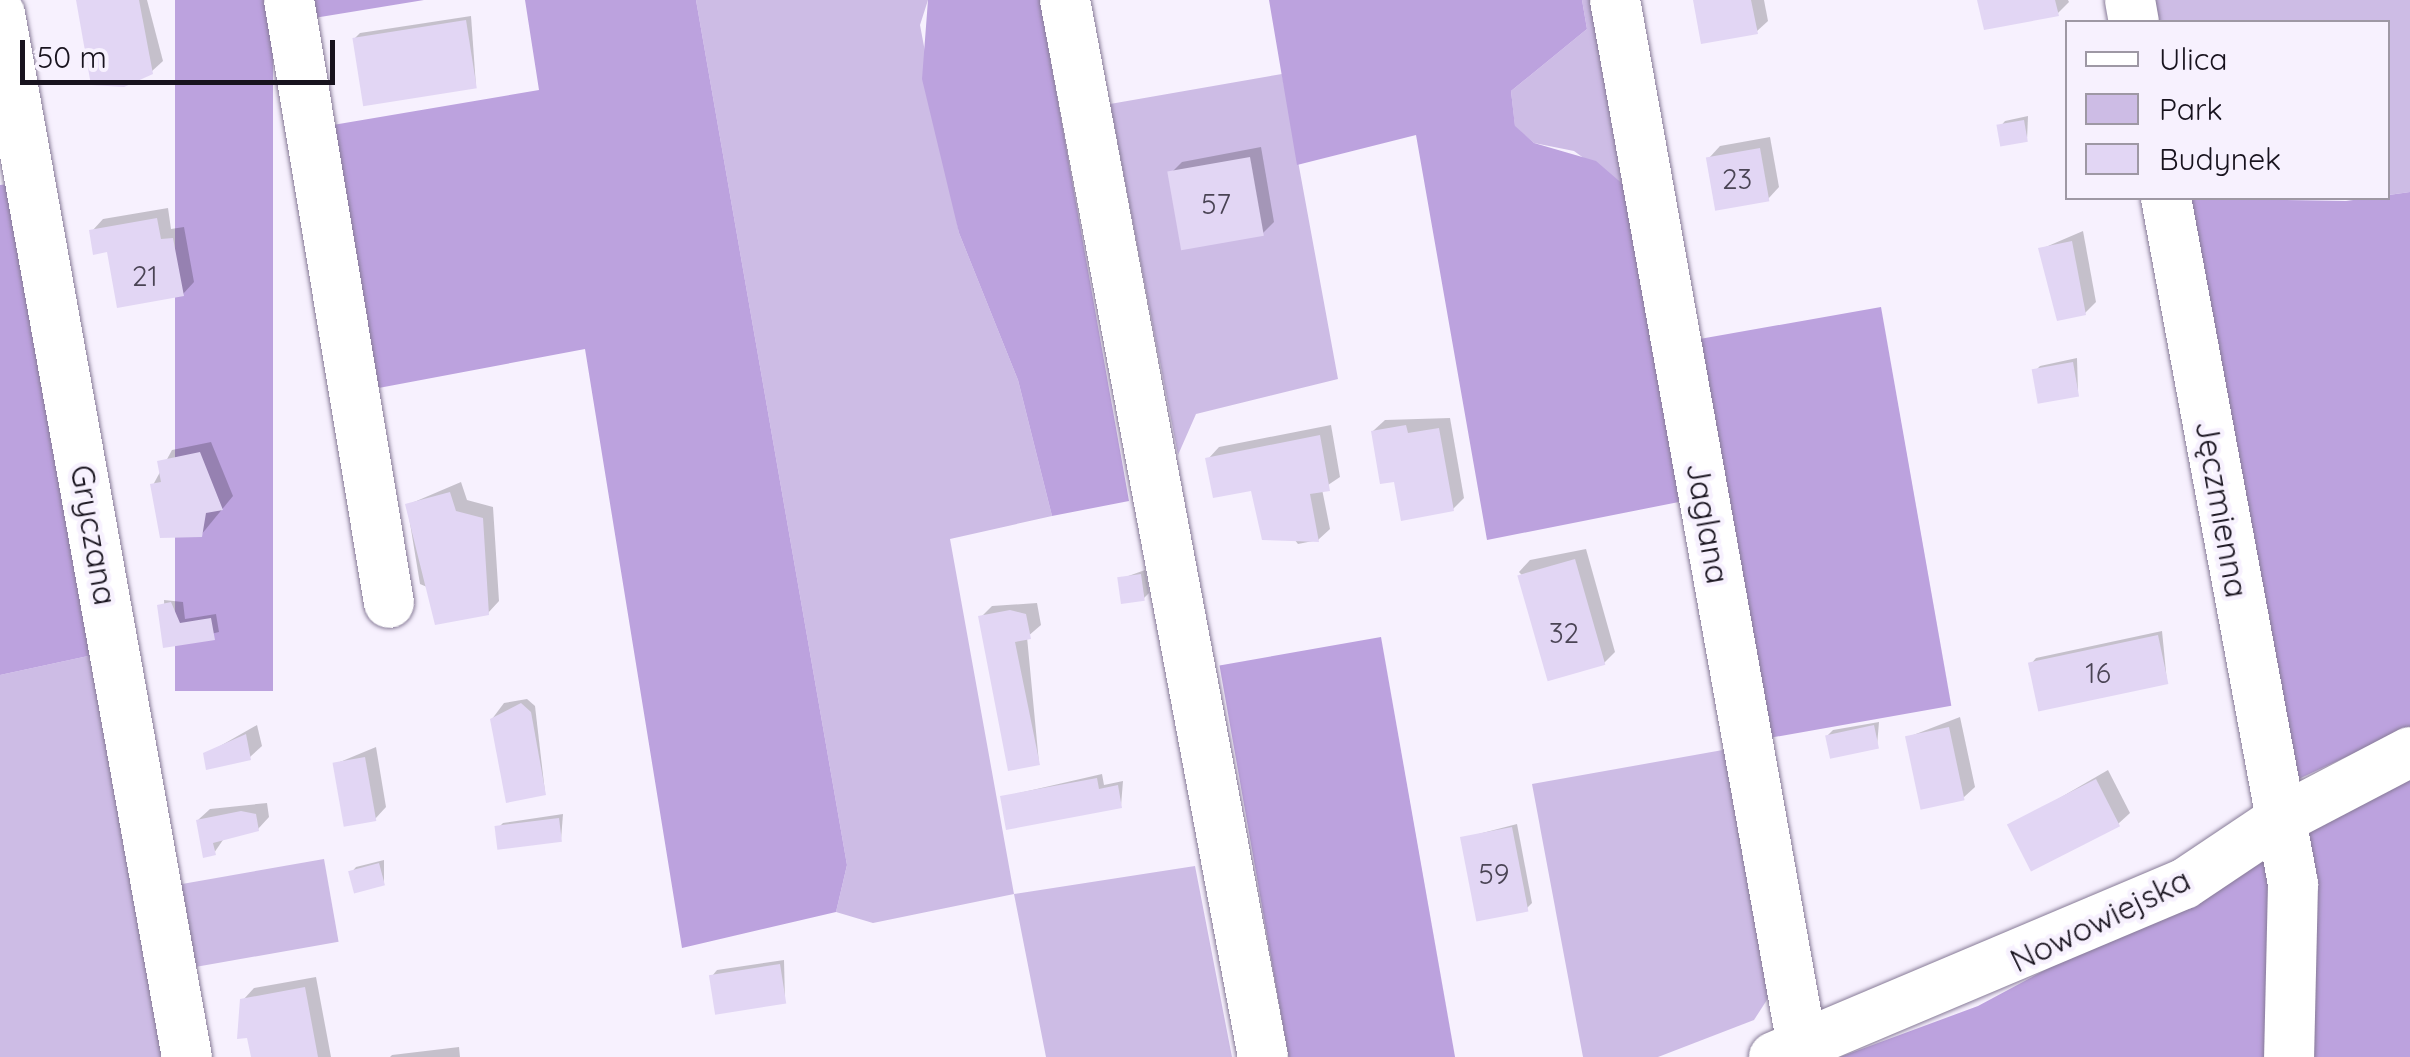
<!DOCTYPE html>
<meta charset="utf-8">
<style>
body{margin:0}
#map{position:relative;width:2410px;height:1057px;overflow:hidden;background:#f7f1fe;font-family:Quicksand,sans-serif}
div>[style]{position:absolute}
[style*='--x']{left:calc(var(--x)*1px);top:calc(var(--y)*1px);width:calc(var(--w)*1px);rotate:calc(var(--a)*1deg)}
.green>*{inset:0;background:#cdbce5;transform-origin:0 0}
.forest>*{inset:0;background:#bca2de;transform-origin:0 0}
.shadow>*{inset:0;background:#0003}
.building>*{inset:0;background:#e2d6f4;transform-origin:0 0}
.roads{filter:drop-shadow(0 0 2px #877b97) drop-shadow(0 0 2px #877b97)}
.minor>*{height:50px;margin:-25px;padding:0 25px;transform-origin:25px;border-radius:25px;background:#fff}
span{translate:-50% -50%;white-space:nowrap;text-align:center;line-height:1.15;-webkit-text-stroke:9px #f7f1fe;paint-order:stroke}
.number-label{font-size:28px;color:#4a4454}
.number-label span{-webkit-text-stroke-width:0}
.street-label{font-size:32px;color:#18131e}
.legend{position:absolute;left:2065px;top:20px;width:325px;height:180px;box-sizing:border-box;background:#f7f1fe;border:2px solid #9e98a4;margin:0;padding:12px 18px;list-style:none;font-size:30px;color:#18131e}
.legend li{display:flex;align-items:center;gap:20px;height:50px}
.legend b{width:50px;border:2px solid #9e98a4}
.scale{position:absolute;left:20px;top:40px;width:315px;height:45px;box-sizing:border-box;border:5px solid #18131e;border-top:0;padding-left:12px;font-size:30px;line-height:35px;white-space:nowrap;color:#18131e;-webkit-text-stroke:8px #f7f1fe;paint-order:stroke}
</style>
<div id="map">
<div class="green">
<div style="clip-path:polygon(696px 0,928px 0,920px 25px,959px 233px,1018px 380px,1052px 516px,950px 539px,1014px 894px,1195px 866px,1232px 1057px,1046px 1057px,1014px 894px,873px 923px,836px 912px,847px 865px)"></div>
<div style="clip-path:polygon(1582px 0,1604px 0,1640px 199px,1574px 151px,1534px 143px,1515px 127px,1511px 91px,1587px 29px)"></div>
<div style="clip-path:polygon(2147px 0,2410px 0,2410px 192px,2388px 195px,2388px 22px,2151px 22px)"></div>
<div style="clip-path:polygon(1282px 74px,1338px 379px,1196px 414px,1178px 455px,1110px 104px)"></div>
<div style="clip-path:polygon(102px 653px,174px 1057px,0 1057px,0 675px)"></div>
<div style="clip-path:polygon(1734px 748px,1774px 989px,1754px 1020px,1658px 1057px,1583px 1057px,1532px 784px)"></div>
<div style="left:324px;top:859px;width:84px;height:157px;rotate:80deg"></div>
</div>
<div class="forest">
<div style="left:175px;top:0;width:98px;height:691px"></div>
<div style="clip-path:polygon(305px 0,424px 0,308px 19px)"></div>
<div style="clip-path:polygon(525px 0,696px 0,847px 865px,836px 912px,682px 948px,585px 349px,368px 390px,327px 126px,539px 90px)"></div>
<div style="clip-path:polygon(928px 0,1040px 0,1129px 501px,1052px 516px,1018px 380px,959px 233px,922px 79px)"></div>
<div style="clip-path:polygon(1269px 0,1582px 0,1587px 29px,1511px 91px,1515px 126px,1534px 143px,1596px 161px,1640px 199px,1694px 499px,1487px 540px,1416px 135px,1297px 165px)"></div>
<div style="clip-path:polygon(18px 183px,102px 653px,0 675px,0 185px)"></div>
<div style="clip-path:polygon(2410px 192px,2410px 727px,2288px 784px,2182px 198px,2346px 201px)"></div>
<div style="left:1881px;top:307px;width:405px;height:197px;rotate:80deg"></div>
<div style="left:1381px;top:637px;width:427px;height:164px;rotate:80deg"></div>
<div style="clip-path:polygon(2410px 770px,2410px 1057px,2300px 1057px,2303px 827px)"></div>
<div style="clip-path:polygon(2268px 850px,2277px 1057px,1840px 1057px,1978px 1006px)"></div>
</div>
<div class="shadow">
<div style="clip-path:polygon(79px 0,147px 0,163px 61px,151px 72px)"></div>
<div style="clip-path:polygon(1696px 0,1764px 0,1768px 21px,1756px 32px)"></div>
<div style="clip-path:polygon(1980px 0,2068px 0,2069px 2px,2057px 14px)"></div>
<div style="clip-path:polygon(471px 16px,476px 86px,355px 38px,360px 33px)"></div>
<div style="clip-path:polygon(2028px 116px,2027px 140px,2000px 127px,2005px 121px)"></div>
<div style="clip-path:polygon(1770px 137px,1779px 187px,1768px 199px,1709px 158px,1720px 146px)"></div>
<div style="clip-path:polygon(1261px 147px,1274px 222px,1263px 233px,1170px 174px,1182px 162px)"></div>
<div style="clip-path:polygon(168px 208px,171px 229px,184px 227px,194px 282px,183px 294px,92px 231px,103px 219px)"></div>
<div style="clip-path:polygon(2083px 231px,2096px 302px,2085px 313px,2041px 249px)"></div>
<div style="clip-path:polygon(2077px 358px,2078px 393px,2035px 371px,2040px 366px)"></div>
<div style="clip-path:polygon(1450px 418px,1464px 498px,1453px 509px,1396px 479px,1373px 431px,1385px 420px)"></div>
<div style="clip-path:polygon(1331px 425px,1340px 477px,1322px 489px,1330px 529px,1318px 540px,1298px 544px,1253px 488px,1208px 459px,1219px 447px)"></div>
<div style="clip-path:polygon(211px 442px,233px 496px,201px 535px,153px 485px,172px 450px)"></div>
<div style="clip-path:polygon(461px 482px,467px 500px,493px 507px,499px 601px,488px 613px,420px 584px,407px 505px)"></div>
<div style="clip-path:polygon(1586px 549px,1615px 652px,1604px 663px,1519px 572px,1530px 560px)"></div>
<div style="clip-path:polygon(1145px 570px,1149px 593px,1144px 598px,1120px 579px)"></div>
<div style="clip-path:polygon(164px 600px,183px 602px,185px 619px,216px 614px,219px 632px,166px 645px)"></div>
<div style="clip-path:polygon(1037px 603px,1041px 625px,1027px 637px,1039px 763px,981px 617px,992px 606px)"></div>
<div style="clip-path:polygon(2162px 631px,2167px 682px,2031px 664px,2036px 658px)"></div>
<div style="clip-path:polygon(527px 699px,535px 706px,545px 792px,492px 719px,504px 703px)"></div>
<div style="clip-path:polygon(1960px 717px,1975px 787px,1963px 798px,1908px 737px)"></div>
<div style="clip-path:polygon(1879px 722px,1877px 746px,1828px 735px,1833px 730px)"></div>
<div style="clip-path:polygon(257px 725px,262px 746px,250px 757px,206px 754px)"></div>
<div style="clip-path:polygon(376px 747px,386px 807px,375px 819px,335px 764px)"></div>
<div style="clip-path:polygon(2108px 770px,2130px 813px,2118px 824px,2011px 826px)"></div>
<div style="clip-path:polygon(1102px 774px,1104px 785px,1123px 781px,1121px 806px,1002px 797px)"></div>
<div style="clip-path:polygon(267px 803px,269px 817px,258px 829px,225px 837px,214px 853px,198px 820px,210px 809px)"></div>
<div style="clip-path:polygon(563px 814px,561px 840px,498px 828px,503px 823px)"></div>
<div style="clip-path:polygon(1517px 824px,1532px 903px,1526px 909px,1463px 838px)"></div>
<div style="clip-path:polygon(384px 860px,384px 883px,351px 873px,356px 867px)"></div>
<div style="clip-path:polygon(784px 960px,785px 1001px,712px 976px,717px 970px)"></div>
<div style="clip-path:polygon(316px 977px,331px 1057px,253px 1057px,243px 1000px,254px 988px)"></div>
<div style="clip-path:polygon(459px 1047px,460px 1057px,390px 1057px,392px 1055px)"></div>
</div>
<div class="building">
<div style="clip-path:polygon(76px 0,139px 0,153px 74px,124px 87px,91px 85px)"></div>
<div style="clip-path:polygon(1693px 0,1751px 0,1758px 34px,1701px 44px)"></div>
<div style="clip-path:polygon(1977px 0,2055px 0,2059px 16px,1984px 30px)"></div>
<div style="left:466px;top:20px;width:69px;height:115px;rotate:81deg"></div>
<div style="left:2024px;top:120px;width:22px;height:28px;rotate:80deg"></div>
<div style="left:1760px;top:148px;width:54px;height:55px;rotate:80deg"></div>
<div style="left:1250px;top:157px;width:80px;height:84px;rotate:80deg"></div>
<div style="clip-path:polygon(157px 218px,161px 239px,173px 238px,184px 296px,117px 308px,107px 252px,93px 255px,89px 230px)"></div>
<div style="clip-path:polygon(2072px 241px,2086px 315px,2057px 321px,2038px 248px)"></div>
<div style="left:2073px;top:362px;width:35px;height:42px;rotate:80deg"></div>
<div style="clip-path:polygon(1406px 425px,1408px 433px,1439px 428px,1454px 511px,1401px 521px,1394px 482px,1380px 484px,1371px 431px)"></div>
<div style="clip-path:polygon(1320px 435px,1330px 491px,1310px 494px,1319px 542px,1262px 540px,1251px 491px,1213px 498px,1205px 458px)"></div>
<div style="clip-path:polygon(200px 452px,223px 510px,206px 513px,202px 537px,160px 538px,150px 484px,161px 482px,157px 461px)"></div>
<div style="clip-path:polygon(450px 492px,456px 511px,483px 518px,489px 615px,435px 625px,405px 504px)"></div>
<div style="left:1575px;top:559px;width:110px;height:60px;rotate:74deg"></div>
<div style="left:1141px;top:574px;width:27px;height:24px;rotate:82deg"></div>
<div style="clip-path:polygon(171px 602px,180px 623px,211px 618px,215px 640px,163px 648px,157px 605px)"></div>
<div style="clip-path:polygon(1010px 610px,1026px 614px,1031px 639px,1015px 642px,1040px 765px,1008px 771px,978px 616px)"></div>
<div style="left:2158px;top:635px;width:50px;height:133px;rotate:78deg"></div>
<div style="clip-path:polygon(521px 703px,531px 712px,546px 795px,506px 803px,490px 719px)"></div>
<div style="left:1874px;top:725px;width:24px;height:50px;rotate:78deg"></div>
<div style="left:1949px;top:727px;width:75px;height:45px;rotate:78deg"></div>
<div style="clip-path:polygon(246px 734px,251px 760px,206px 770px,203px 753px)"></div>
<div style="left:365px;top:757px;width:65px;height:33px;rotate:80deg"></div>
<div style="clip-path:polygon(1097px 778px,1099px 789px,1118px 785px,1122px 808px,1006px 830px,1000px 796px)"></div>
<div style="left:2096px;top:779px;width:53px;height:100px;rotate:63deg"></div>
<div style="clip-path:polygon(241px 811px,256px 814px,259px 831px,213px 843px,216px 855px,203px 858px,196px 820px)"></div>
<div style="left:559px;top:818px;width:24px;height:65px;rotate:83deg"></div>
<div style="left:1512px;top:827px;width:86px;height:53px;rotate:79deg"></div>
<div style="left:379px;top:863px;width:23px;height:32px;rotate:75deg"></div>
<div style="left:780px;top:964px;width:40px;height:72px;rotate:81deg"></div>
<div style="clip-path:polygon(305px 987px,318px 1057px,251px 1057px,247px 1038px,237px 1039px,240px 999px)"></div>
</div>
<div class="roads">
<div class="minor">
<div style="--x:289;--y:0;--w:611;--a:80.58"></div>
<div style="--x:1065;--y:0;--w:1075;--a:79.39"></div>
<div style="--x:1615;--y:0;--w:1063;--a:79.86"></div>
<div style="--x:2130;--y:0;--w:22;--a:80"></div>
<div style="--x:0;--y:14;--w:1060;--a:79.84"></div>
<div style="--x:2166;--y:198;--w:698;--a:79.51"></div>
<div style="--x:2293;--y:884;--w:173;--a:91.3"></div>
<div style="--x:1774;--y:1057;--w:445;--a:-22.9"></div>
<div style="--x:2184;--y:884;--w:113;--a:-33.8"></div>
<div style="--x:2278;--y:821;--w:149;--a:-27.6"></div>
</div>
</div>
<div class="number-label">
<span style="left:1737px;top:179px">23</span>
<span style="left:1216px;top:204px">57</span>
<span style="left:145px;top:276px">21</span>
<span style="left:1564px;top:633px">32</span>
<span style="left:2098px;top:673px">16</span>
<span style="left:1494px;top:874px">59</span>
</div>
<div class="street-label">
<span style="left:2222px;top:509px;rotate:80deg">Jęczmienna</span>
<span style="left:1708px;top:523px;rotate:80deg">Jaglana</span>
<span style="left:94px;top:535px;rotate:80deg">Gryczana</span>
<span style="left:2100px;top:920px;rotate:-26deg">Nowowiejska</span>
</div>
<ul class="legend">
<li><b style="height:12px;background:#fff"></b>Ulica</li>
<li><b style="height:28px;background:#cdbce5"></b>Park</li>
<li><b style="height:28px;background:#e2d6f4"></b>Budynek</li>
</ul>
<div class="scale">50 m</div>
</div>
